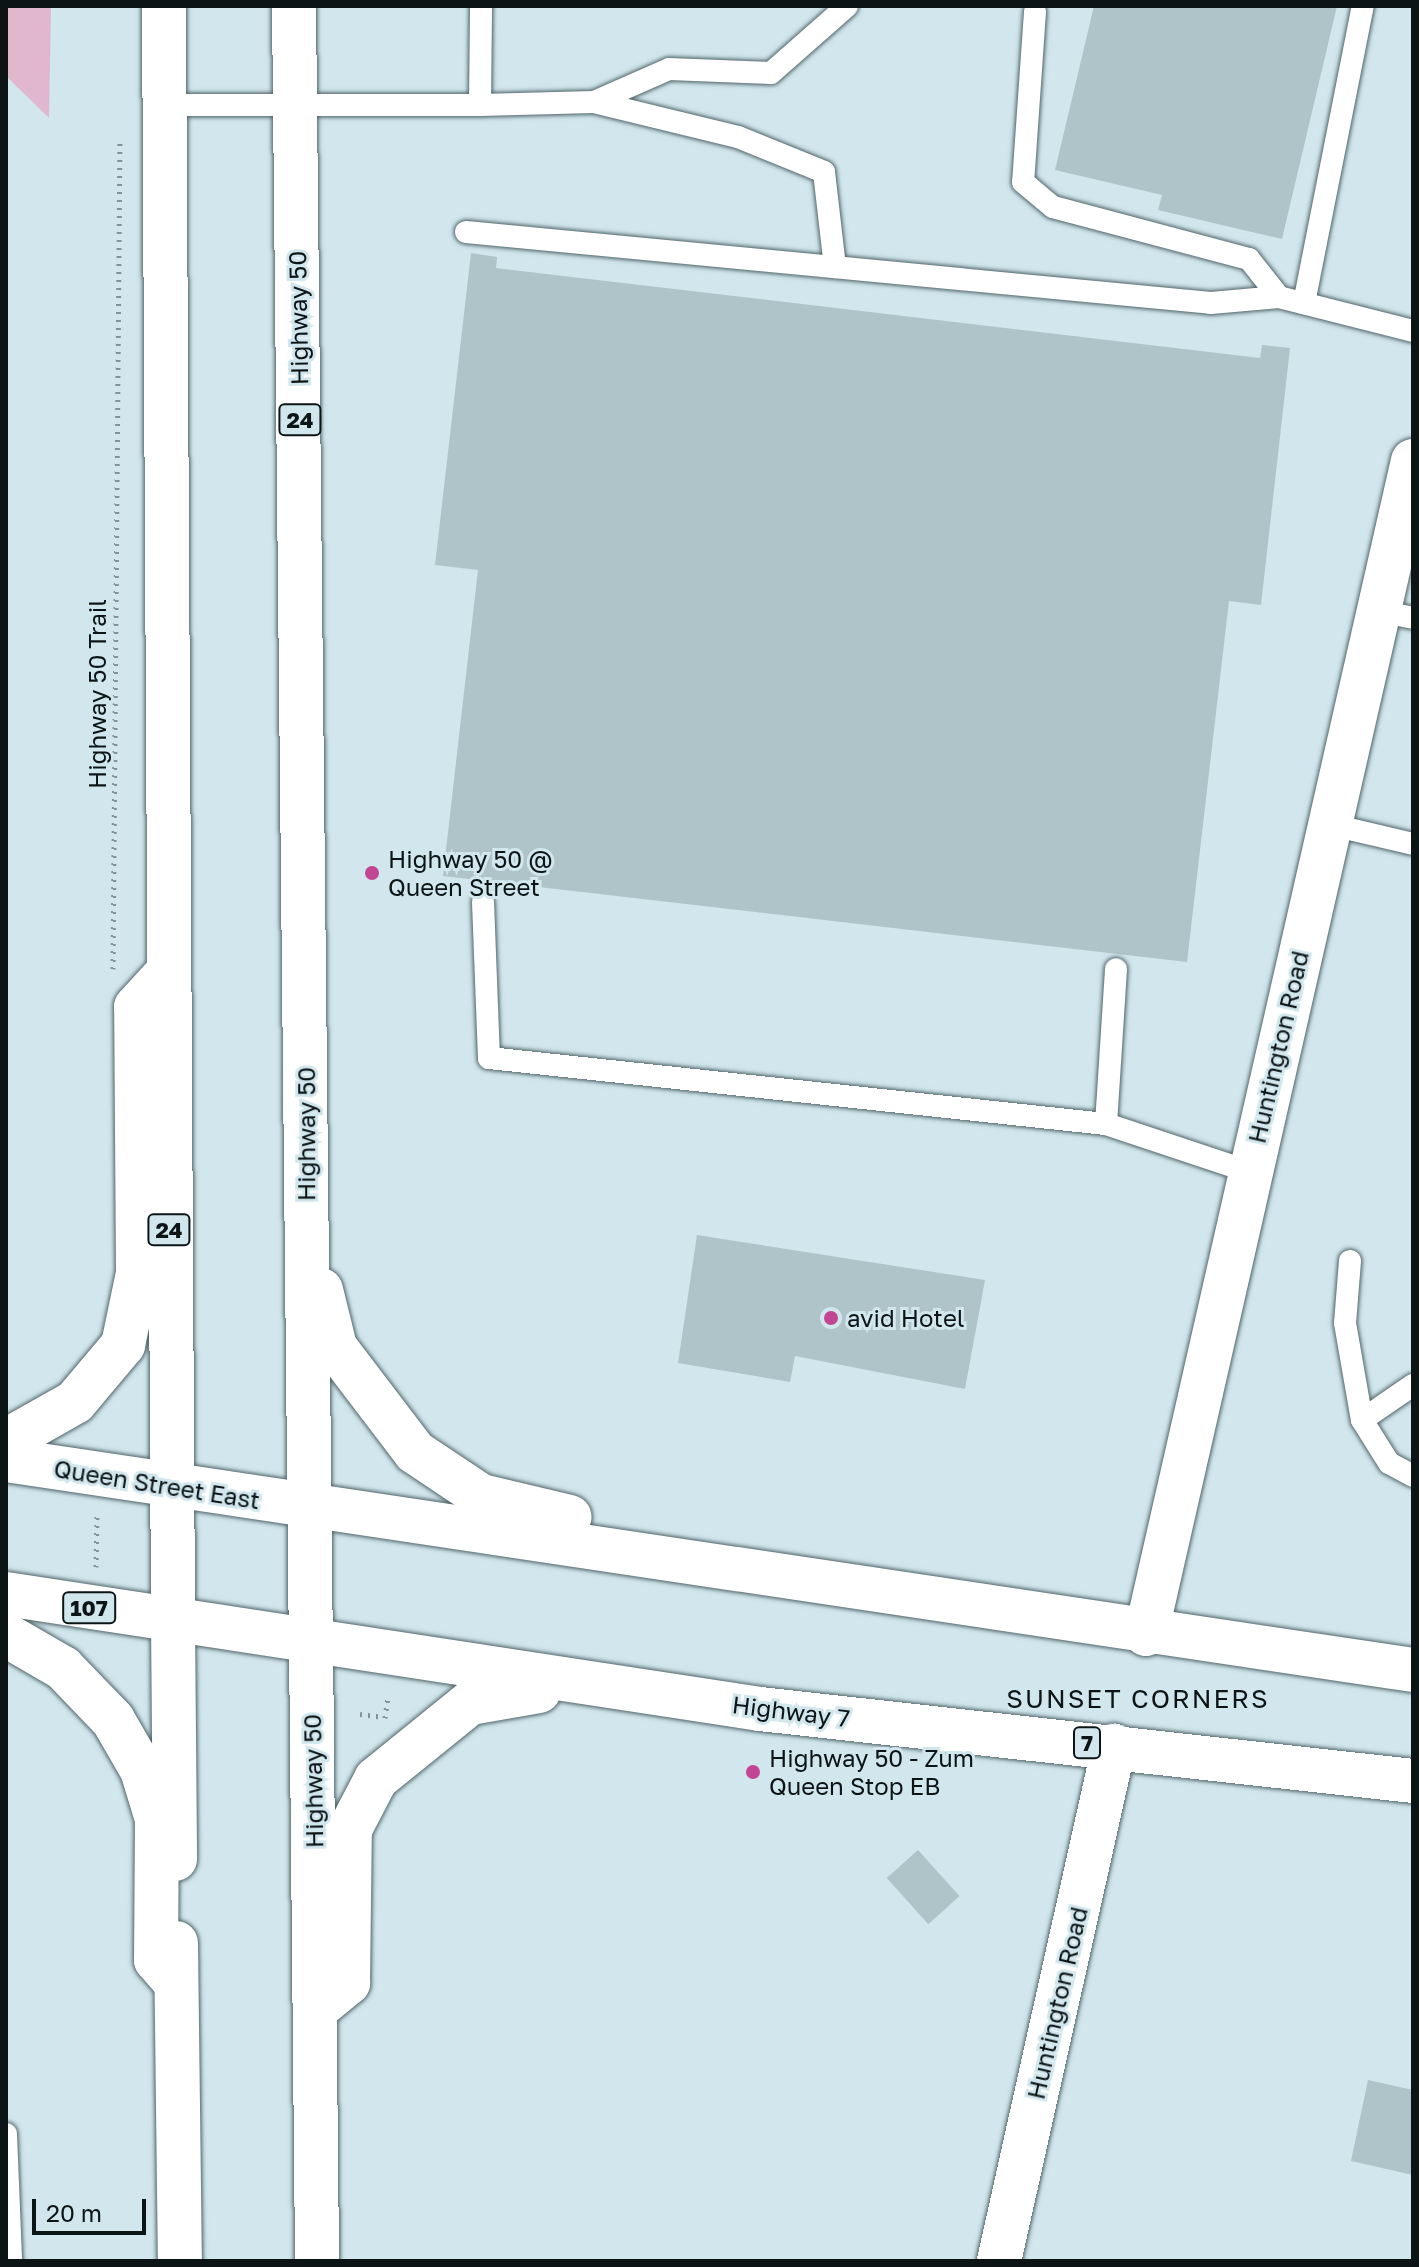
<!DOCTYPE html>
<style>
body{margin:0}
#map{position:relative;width:1419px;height:2267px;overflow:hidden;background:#d1e7ed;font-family:"Golos Text",sans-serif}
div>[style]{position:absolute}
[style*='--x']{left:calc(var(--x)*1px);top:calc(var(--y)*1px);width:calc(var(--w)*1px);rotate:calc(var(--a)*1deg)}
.green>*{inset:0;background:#e0b7cd}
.building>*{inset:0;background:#afc4c9;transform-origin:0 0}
.path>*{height:5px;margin-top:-2.5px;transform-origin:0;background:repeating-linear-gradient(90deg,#829397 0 2px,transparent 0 8px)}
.roads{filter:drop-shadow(0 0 2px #51656a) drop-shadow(0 0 2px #51656a)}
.lane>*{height:22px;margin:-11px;padding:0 11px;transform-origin:11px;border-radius:11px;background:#fff}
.street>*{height:44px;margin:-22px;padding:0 22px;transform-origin:22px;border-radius:22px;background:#fff}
.secondary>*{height:44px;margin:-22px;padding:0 22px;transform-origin:22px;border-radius:22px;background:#fff}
.primary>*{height:44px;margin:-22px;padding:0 22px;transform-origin:22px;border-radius:22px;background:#fff}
.dots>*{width:22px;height:22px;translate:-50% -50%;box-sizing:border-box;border:4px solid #d1e7ed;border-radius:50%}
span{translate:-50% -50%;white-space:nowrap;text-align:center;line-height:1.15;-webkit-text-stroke:6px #d1e7ed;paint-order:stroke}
.shield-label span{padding:2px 6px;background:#d1e7ed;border:2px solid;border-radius:6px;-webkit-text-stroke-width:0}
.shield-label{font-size:22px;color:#0c1416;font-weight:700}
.street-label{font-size:24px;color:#0c1416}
.poi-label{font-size:24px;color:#0c1416}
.left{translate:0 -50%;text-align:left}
.neighbourhood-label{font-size:26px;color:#0c1416;letter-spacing:2px}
.frame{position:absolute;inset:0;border:8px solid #0c1416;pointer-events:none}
.scale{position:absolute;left:32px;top:2199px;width:114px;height:36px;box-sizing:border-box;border:4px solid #0c1416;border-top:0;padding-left:10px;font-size:24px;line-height:28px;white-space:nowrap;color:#0c1416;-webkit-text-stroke:6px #d1e7ed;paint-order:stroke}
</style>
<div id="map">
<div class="green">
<div style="clip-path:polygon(6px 6px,51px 6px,49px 118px,6px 76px)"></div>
</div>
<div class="building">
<div style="clip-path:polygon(1094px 6px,1337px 6px,1282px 239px,1158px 210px,1162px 195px,1055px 170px)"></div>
<div style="clip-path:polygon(471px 253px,497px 257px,496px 268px,1260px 358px,1262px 345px,1290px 348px,1261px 605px,1229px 601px,1187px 962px,443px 876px,478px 570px,435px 565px)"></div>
<div style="clip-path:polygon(697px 1235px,985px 1280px,965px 1389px,795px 1356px,790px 1382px,678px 1363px)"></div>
<div style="left:918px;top:1850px;width:62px;height:42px;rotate:48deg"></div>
<div style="clip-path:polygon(1368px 2080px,1413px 2090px,1413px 2175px,1351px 2161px)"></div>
</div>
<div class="path">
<div style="--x:113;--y:969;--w:830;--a:-89.52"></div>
<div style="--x:96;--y:1567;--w:54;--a:-88.9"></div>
<div style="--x:360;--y:1714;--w:24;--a:7"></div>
<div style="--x:385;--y:1718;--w:21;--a:-82"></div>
</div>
<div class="roads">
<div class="lane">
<div style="--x:1035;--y:12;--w:170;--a:94"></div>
<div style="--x:1023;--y:182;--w:39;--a:40"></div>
<div style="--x:1053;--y:207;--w:203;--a:14.9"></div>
<div style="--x:1249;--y:259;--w:48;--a:51.7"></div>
<div style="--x:594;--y:102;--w:82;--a:-23.7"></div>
<div style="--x:669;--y:69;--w:102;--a:2.2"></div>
<div style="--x:771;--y:73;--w:101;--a:-41.4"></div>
<div style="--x:162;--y:105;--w:318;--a:0"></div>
<div style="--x:480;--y:105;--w:99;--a:-89.4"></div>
<div style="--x:480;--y:105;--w:114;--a:-1.5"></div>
<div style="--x:594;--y:102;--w:148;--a:13.7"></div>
<div style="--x:738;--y:137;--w:93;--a:22.1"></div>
<div style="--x:824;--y:172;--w:96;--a:83.4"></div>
<div style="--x:466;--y:232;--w:748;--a:5.44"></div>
<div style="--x:1211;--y:303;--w:68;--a:-5"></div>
<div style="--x:1279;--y:297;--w:138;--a:14.2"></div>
<div style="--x:1304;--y:303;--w:303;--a:-78.8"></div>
<div style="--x:1378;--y:611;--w:36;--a:11"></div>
<div style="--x:1328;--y:824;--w:87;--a:13.2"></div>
<div style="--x:483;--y:902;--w:156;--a:87.8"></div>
<div style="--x:489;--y:1058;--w:621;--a:6.11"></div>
<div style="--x:1106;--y:1124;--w:152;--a:18.4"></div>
<div style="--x:1106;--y:1124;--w:155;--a:-86.3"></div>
<div style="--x:1350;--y:1261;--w:62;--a:94.6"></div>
<div style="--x:1345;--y:1323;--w:98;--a:80.1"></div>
<div style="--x:1362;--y:1420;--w:51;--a:57.9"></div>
<div style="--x:1389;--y:1463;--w:27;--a:28"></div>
<div style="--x:1362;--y:1420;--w:62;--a:-34.5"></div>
<div style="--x:6;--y:2134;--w:127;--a:87.7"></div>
</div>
<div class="street">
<div style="--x:1146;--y:1634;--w:1203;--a:-77.18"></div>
<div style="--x:999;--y:2261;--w:528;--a:-77.41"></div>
</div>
<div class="secondary">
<div style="--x:173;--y:1621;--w:238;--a:89.5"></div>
<div style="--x:311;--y:1643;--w:618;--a:89.44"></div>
<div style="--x:176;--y:1943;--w:318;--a:89.3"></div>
</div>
<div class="primary">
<div style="--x:164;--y:6;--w:1615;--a:89.68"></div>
<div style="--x:294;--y:6;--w:1637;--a:89.41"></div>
<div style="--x:321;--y:1290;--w:59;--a:76.2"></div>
<div style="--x:335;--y:1347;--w:132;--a:52.7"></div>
<div style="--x:415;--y:1452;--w:79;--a:33.7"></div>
<div style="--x:481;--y:1496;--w:91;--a:13.3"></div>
<div style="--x:6;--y:1441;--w:79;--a:-29.5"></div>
<div style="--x:75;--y:1402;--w:75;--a:-49.9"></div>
<div style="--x:123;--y:1345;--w:74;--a:-78.2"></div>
<div style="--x:138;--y:1273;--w:266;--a:-90.4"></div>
<div style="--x:136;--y:1007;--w:46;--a:-47.6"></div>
<div style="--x:6;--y:1460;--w:1423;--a:8.49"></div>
<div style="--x:6;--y:1594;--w:763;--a:8.67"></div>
<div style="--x:760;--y:1709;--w:657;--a:6.29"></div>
<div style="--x:6;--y:1635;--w:66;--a:30.1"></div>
<div style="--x:63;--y:1668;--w:72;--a:46.1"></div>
<div style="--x:113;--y:1720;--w:58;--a:59.9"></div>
<div style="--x:142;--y:1770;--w:51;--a:73"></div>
<div style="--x:157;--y:1819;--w:141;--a:90.4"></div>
<div style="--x:156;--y:1960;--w:30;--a:49"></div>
<div style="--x:315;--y:2010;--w:43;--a:-39.3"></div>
<div style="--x:348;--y:1983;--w:154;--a:-89.3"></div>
<div style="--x:350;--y:1829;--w:56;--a:-62.5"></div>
<div style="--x:376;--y:1779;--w:121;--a:-39"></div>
<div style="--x:470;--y:1703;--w:70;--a:-9.9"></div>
</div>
</div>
<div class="dots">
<div style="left:372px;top:873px;background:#c24594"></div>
<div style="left:831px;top:1318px;background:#c24594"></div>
<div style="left:753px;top:1772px;background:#c24594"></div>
</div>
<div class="shield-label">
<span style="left:300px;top:420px">24</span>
<span style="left:169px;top:1230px">24</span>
<span style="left:89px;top:1608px">107</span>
<span style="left:1087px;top:1743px">7</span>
</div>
<div class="street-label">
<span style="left:298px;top:318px;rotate:-91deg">Highway 50</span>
<span style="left:97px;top:694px;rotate:-90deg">Highway 50 Trail</span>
<span style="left:1278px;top:1047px;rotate:-77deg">Huntington Road</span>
<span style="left:306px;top:1134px;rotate:-90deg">Highway 50</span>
<span style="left:157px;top:1484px;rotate:9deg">Queen Street East</span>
<span style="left:791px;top:1711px;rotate:7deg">Highway 7</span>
<span style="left:313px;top:1781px;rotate:-91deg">Highway 50</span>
<span style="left:1057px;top:2003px;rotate:-77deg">Huntington Road</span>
</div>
<div class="poi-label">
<span class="left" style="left:388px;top:873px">Highway 50 @<br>Queen Street</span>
<span class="left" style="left:847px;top:1318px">avid Hotel</span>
<span class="left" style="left:769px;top:1772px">Highway 50 - Zum<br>Queen Stop EB</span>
</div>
<div class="neighbourhood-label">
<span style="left:1138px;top:1699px">SUNSET CORNERS</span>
</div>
<div class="frame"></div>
<div class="scale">20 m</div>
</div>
